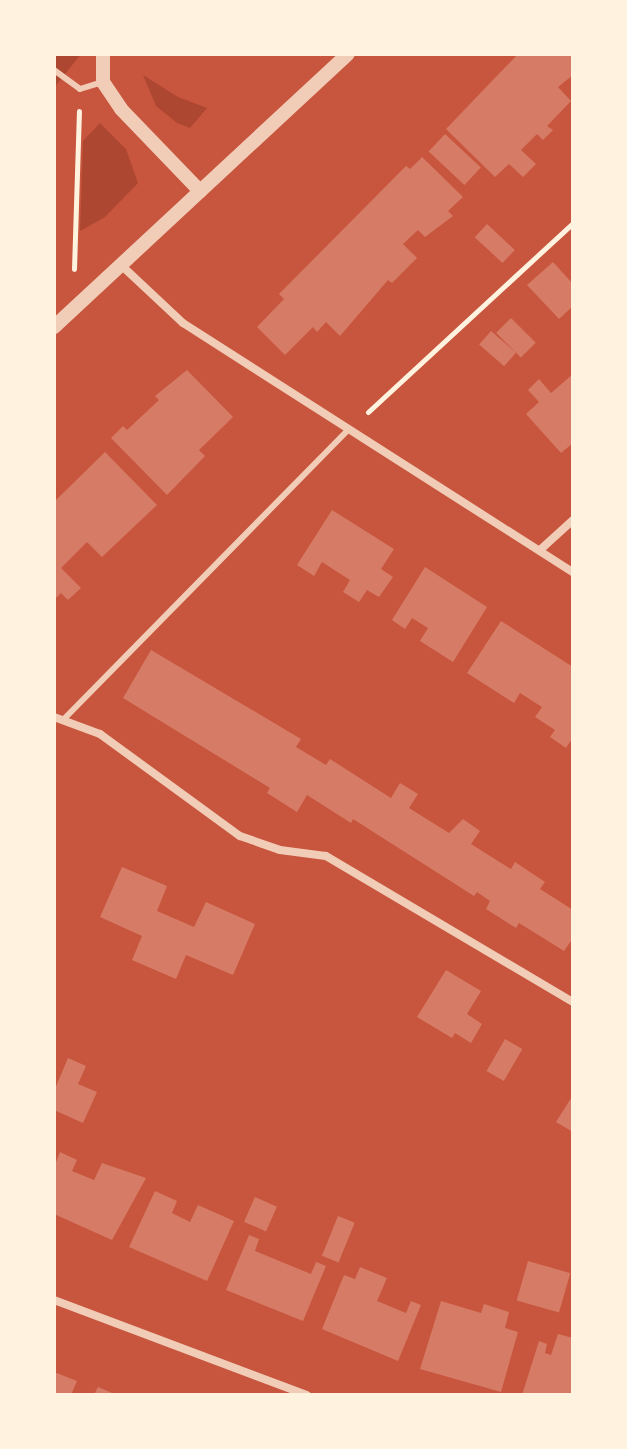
<!DOCTYPE html>
<style>
body{margin:0}
#map{position:relative;width:627px;height:1449px;overflow:hidden;background:#c8553d;font-family:"Varela Round",sans-serif}
div>[style]{position:absolute}
[style*='--x']{left:calc(var(--x)*1px);top:calc(var(--y)*1px);width:calc(var(--w)*1px);rotate:calc(var(--a)*1deg)}
.green>*{inset:0;background:#ae4732}
.building>*{inset:0;background:#d67c66;transform-origin:0 0}
.path>*{height:5px;margin:-2.5px;padding:0 2.5px;transform-origin:2.5px;border-radius:2.5px;background:#fff3e0}
.service>*{height:6px;margin:-3px;padding:0 3px;transform-origin:3px;border-radius:3px;background:#f1ccb7}
.minor>*{height:8px;margin:-4px;padding:0 4px;transform-origin:4px;border-radius:4px;background:#f1ccb7}
.tertiary>*{height:14px;margin:-7px;padding:0 7px;transform-origin:7px;border-radius:7px;background:#f1ccb7}
span{translate:-50% -50%;white-space:nowrap;text-align:center;line-height:1.15;-webkit-text-stroke:8px #fff3e0;paint-order:stroke}
.frame{position:absolute;inset:0;border:56px solid #fff3e0;pointer-events:none}
</style>
<div id="map">
<div class="green">
<div style="clip-path:polygon(54px 54px,81px 54px,54px 88px)"></div>
<div style="clip-path:polygon(143px 75px,178px 97px,207px 108px,190px 128px,177px 123px,156px 106px)"></div>
<div style="clip-path:polygon(100px 123px,126px 149px,138px 183px,105px 217px,80px 231px,83px 141px)"></div>
</div>
<div class="building">
<div style="clip-path:polygon(518px 54px,573px 54px,573px 75px,558px 87px,571px 101px,547px 126px,553px 130px,543px 140px,537px 134px,521px 150px,536px 164px,523px 177px,509px 164px,495px 177px,446px 129px)"></div>
<div style="left:445px;top:134px;width:49px;height:24px;rotate:43deg"></div>
<div style="clip-path:polygon(422px 157px,463px 197px,448px 211px,453px 216px,425px 237px,418px 230px,403px 244px,417px 258px,392px 283px,388px 280px,340px 336px,326px 322px,317px 332px,313px 327px,285px 355px,257px 327px,284px 299px,279px 294px,406px 166px,410px 169px)"></div>
<div style="left:487px;top:224px;width:38px;height:18px;rotate:43deg"></div>
<div style="clip-path:polygon(553px 262px,573px 284px,573px 306px,559px 319px,527px 285px)"></div>
<div style="left:511px;top:318px;width:35px;height:21px;rotate:45deg"></div>
<div style="left:491px;top:331px;width:33px;height:18px;rotate:41deg"></div>
<div style="clip-path:polygon(187px 370px,233px 417px,199px 450px,205px 456px,167px 495px,111px 438px,123px 426px,127px 430px,159px 400px,155px 396px)"></div>
<div style="clip-path:polygon(573px 374px,573px 443px,561px 453px,526px 414px,539px 402px,528px 390px,539px 379px,551px 393px)"></div>
<div style="clip-path:polygon(105px 452px,157px 505px,102px 557px,87px 542px,61px 568px,81px 588px,68px 600px,61px 593px,54px 600px,54px 502px)"></div>
<div style="clip-path:polygon(332px 510px,394px 549px,381px 569px,393px 577px,379px 597px,367px 590px,359px 602px,343px 592px,350px 580px,322px 562px,314px 576px,297px 565px)"></div>
<div style="clip-path:polygon(425px 567px,487px 607px,453px 662px,420px 641px,428px 628px,412px 618px,405px 629px,392px 620px)"></div>
<div style="clip-path:polygon(501px 621px,573px 667px,573px 737px,566px 748px,550px 737px,555px 730px,535px 717px,542px 707px,520px 693px,514px 703px,467px 673px)"></div>
<div style="clip-path:polygon(151px 650px,301px 739px,296px 747px,326px 765px,330px 759px,391px 798px,400px 783px,418px 794px,409px 808px,449px 833px,463px 819px,480px 831px,471px 844px,511px 869px,515px 862px,545px 882px,540px 889px,573px 910px,573px 938px,564px 951px,519px 923px,516px 928px,486px 909px,490px 901px,477px 892px,474px 896px,353px 819px,351px 823px,307px 795px,297px 812px,267px 793px,270px 788px,123px 698px)"></div>
<div style="clip-path:polygon(122px 867px,167px 886px,157px 911px,194px 927px,206px 902px,255px 924px,233px 975px,186px 955px,176px 979px,132px 960px,142px 936px,100px 917px)"></div>
<div style="clip-path:polygon(446px 970px,481px 991px,467px 1014px,482px 1024px,471px 1043px,455px 1033px,452px 1038px,417px 1017px)"></div>
<div style="left:505px;top:1039px;width:20px;height:37px;rotate:30deg"></div>
<div style="clip-path:polygon(68px 1058px,86px 1066px,78px 1084px,97px 1092px,83px 1123px,54px 1110px,54px 1091px)"></div>
<div style="clip-path:polygon(573px 1095px,573px 1132px,556px 1122px)"></div>
<div style="clip-path:polygon(60px 1152px,77px 1160px,72px 1171px,94px 1180px,102px 1163px,146px 1178px,112px 1240px,54px 1214px,54px 1167px)"></div>
<div style="clip-path:polygon(155px 1191px,177px 1201px,172px 1213px,190px 1222px,198px 1205px,234px 1221px,207px 1281px,129px 1247px)"></div>
<div style="left:255px;top:1197px;width:24px;height:27px;rotate:24deg"></div>
<div style="left:338px;top:1216px;width:18px;height:43px;rotate:22deg"></div>
<div style="clip-path:polygon(249px 1235px,259px 1239px,255px 1251px,311px 1274px,316px 1262px,326px 1266px,303px 1321px,226px 1290px)"></div>
<div style="left:528px;top:1261px;width:44px;height:41px;rotate:16deg"></div>
<div style="clip-path:polygon(360px 1267px,387px 1278px,377px 1301px,406px 1313px,411px 1301px,421px 1305px,398px 1361px,322px 1329px,344px 1275px,355px 1279px)"></div>
<div style="clip-path:polygon(441px 1301px,481px 1313px,484px 1304px,509px 1312px,505px 1328px,518px 1332px,501px 1392px,420px 1369px)"></div>
<div style="clip-path:polygon(558px 1334px,573px 1338px,573px 1395px,522px 1395px,539px 1341px,547px 1344px,545px 1353px,551px 1355px)"></div>
<div style="clip-path:polygon(54px 1372px,77px 1381px,71px 1395px,54px 1395px)"></div>
<div style="clip-path:polygon(98px 1387px,117px 1395px,94px 1395px)"></div>
</div>
<div class="path">
<div style="--x:74;--y:269;--w:158;--a:-88.2"></div>
<div style="--x:368;--y:412;--w:279;--a:-42.7"></div>
</div>
<div class="service">
<div style="--x:54;--y:70;--w:32;--a:36"></div>
<div style="--x:80;--y:89;--w:24;--a:-17"></div>
<div style="--x:63;--y:720;--w:408;--a:-45.5"></div>
</div>
<div class="minor">
<div style="--x:121;--y:265;--w:85;--a:43.1"></div>
<div style="--x:183;--y:323;--w:463;--a:32.6"></div>
<div style="--x:540;--y:550;--w:45;--a:-42.3"></div>
<div style="--x:54;--y:717;--w:49;--a:20.3"></div>
<div style="--x:100;--y:734;--w:173;--a:36.1"></div>
<div style="--x:240;--y:836;--w:42;--a:19.3"></div>
<div style="--x:280;--y:850;--w:46;--a:7.4"></div>
<div style="--x:326;--y:856;--w:287;--a:30.6"></div>
<div style="--x:54;--y:1300;--w:270;--a:20.6"></div>
</div>
<div class="tertiary">
<div style="--x:103;--y:54;--w:28;--a:90"></div>
<div style="--x:103;--y:82;--w:32;--a:56"></div>
<div style="--x:121;--y:109;--w:114;--a:46.1"></div>
<div style="--x:54;--y:327;--w:401;--a:-42.9"></div>
</div>
<div class="frame"></div>
</div>
